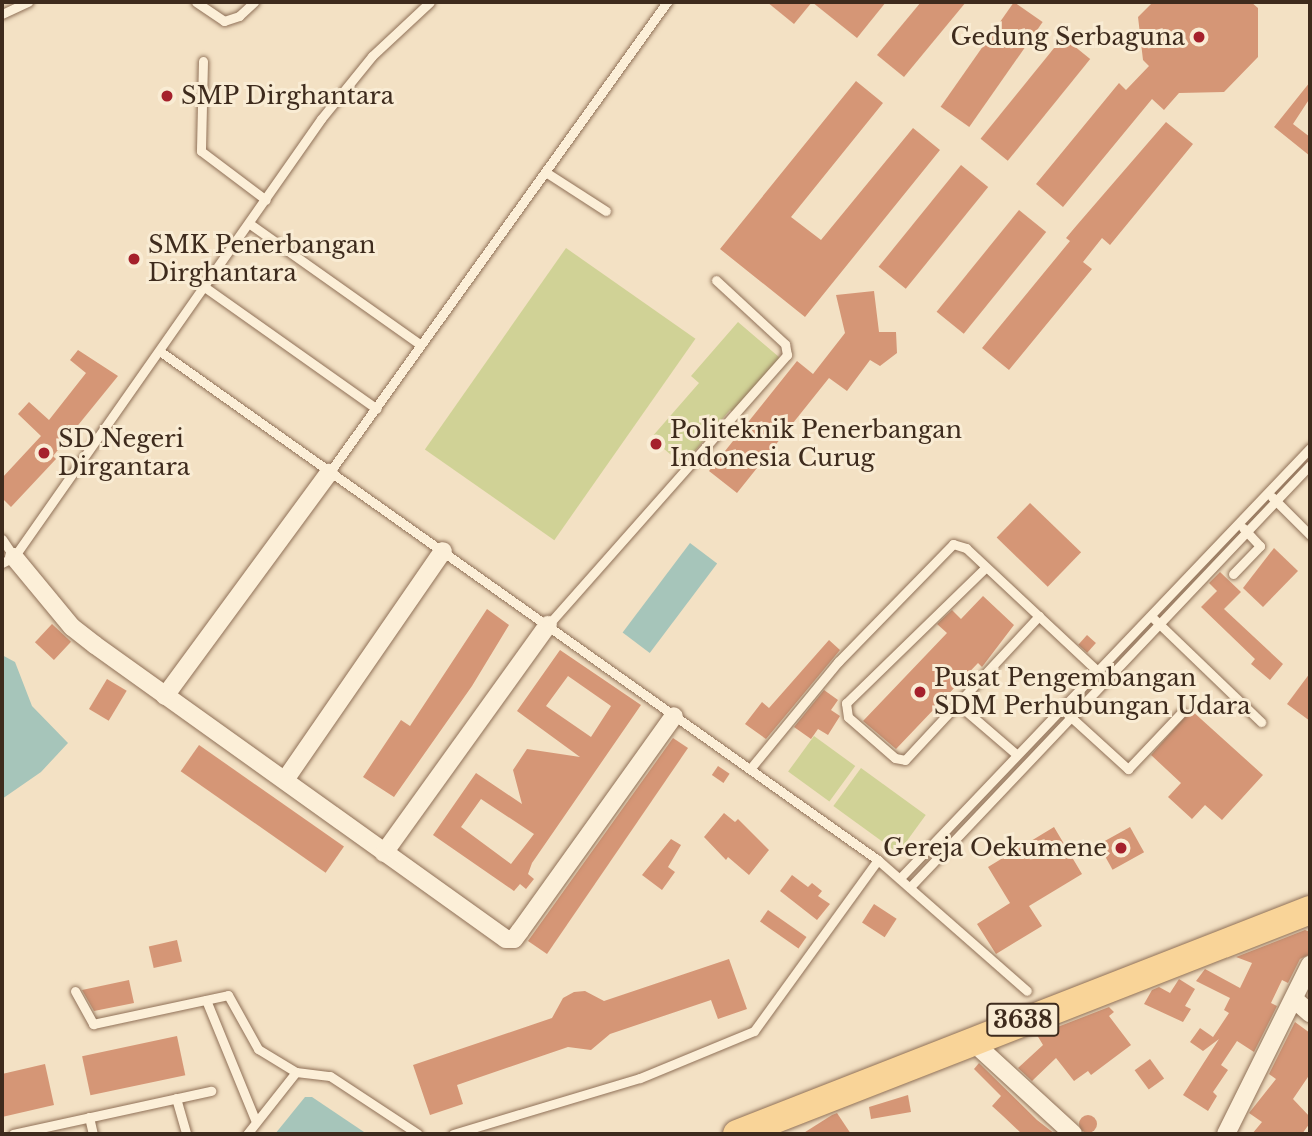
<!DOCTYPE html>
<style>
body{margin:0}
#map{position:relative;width:1312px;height:1136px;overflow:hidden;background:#f3e1c4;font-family:"Libre Baskerville",serif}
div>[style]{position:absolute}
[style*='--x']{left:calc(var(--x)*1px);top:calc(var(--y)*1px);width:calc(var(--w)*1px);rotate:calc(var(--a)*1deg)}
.green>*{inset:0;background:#d0d296;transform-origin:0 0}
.water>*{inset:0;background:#a6c5ba;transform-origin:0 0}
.building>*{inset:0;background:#d59676;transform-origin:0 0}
.round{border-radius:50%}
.roads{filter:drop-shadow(0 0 2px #907158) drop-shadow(0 0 2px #907158)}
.service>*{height:9px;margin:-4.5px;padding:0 4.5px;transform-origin:4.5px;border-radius:4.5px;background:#fcefd8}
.minor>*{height:18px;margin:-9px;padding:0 9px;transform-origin:9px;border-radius:9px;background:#fcefd8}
.primary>*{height:28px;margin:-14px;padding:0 14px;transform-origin:14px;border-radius:14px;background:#f9d498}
.dots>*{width:19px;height:19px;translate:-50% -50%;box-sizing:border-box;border:4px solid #f9ecd4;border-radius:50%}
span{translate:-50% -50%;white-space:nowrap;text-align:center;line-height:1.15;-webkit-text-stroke:6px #f9ecd4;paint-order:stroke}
.shield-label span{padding:2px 5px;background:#f9ecd4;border:2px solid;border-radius:5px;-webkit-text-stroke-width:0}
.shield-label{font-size:23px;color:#3e2b1d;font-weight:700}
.poi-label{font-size:24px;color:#3e2b1d}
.right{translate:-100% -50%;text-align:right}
.left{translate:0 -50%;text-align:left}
.frame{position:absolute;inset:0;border:4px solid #3e2b1d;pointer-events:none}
</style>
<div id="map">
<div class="green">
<div style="left:566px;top:248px;width:158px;height:246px;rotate:35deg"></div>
<div style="clip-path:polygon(738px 322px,786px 363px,739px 417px,730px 410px,683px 465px,651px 438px,699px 383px,691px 376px)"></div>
<div style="left:814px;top:736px;width:51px;height:44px;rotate:36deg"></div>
<div style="left:861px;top:768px;width:80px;height:47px;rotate:36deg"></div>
</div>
<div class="water">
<div style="left:690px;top:543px;width:34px;height:112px;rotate:37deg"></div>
<div style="clip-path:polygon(2px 655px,15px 662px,32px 706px,68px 743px,41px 772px,2px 799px)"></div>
<div style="clip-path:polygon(305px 1097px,312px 1097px,367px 1134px,275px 1134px)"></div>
</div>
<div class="building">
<div style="clip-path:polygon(767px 2px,812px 2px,794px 24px)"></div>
<div style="clip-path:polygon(812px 2px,886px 2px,857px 38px)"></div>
<div style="clip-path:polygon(921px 2px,966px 2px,904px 77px,877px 55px)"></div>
<div style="left:1014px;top:2px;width:35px;height:128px;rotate:35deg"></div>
<div style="clip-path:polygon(1153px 2px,1251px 2px,1258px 8px,1258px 57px,1224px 92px,1179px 93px,1164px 110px,1152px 99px,1063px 207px,1036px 184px,1119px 83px,1126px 90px,1149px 66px,1143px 60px,1138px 17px)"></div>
<div style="left:1063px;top:37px;width:35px;height:131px;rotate:39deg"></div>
<div style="clip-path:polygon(856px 81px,883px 103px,791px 217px,821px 240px,913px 128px,940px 150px,805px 317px,720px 249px)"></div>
<div style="clip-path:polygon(1310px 82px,1310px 98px,1293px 124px,1310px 137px,1310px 156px,1274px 127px)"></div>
<div style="clip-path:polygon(1166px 122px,1193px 144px,1110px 245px,1102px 238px,1083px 262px,1092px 269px,1009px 370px,982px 348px,1070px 241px,1066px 238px,1077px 225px)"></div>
<div style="left:961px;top:165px;width:35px;height:131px;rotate:39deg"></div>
<div style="left:1019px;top:210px;width:35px;height:131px;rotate:39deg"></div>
<div style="clip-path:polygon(874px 291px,879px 332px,896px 332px,897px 353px,880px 366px,870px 360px,847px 391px,829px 378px,737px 493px,709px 471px,797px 361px,813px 374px,845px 333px,836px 295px)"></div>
<div style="clip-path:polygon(78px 350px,118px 376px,53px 456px,56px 459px,11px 507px,2px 498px,2px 478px,41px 436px,18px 414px,29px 402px,49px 420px,86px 373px,70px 360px)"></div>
<div style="left:1030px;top:503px;width:71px;height:48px;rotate:44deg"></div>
<div style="clip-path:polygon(1274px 548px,1298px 571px,1263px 607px,1243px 588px)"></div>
<div style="clip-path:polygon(1220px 572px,1241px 592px,1224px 609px,1283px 664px,1270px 680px,1251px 664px,1255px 659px,1201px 607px,1217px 591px,1209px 583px)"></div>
<div style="clip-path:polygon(983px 596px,1014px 625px,982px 667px,978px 663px,896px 749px,863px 721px,947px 633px,937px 624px,952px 610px,961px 619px)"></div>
<div style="clip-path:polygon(487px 609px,509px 625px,472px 686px,394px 797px,363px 777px,401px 720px,410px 726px)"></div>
<div style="left:52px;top:624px;width:26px;height:25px;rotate:43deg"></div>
<div style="left:1087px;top:635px;width:12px;height:13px;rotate:42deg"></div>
<div style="clip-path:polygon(829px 640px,840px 650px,766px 739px,745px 724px,762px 702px,769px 708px)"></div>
<div style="clip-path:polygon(evenodd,560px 650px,641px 705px,532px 863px,528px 874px,534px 879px,526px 889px,520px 884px,514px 891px,433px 835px,476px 773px,522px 804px,513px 770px,527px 749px,580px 757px,517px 711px,560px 650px,568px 676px,611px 706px,591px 737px,546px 706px,568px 676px,560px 650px,481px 799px,534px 834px,511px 864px,461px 827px,481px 799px)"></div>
<div style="clip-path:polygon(1310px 673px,1310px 721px,1287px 704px)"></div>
<div style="left:107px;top:679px;width:23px;height:35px;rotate:31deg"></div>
<div style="clip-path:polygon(824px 690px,838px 700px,831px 710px,840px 716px,828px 735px,818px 729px,811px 739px,794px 727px)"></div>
<div style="clip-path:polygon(1191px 710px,1263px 775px,1222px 820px,1205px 805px,1192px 819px,1168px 797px,1181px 783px,1151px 755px)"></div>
<div style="clip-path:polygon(673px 738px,688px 748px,547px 954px,528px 941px)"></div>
<div style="left:199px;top:745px;width:177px;height:32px;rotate:35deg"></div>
<div style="left:718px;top:766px;width:14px;height:11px;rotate:34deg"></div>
<div style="clip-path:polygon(724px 813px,735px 822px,738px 819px,769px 850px,749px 875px,728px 857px,726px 860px,704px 837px)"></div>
<div style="clip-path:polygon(1054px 827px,1082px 874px,1029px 906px,1042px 926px,996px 954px,977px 924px,1010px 903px,988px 867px)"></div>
<div style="left:1130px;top:827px;width:29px;height:36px;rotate:61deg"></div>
<div style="clip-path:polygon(671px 839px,681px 845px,668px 867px,675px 872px,662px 890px,642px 875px)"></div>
<div style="clip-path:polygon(792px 875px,808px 887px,812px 883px,822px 891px,818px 896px,830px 904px,817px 920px,780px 891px)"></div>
<div style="left:874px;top:904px;width:27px;height:22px;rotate:33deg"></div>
<div style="left:768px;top:910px;width:47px;height:14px;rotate:35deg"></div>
<div style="clip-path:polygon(1305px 930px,1310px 932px,1310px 954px,1300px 959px,1288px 983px,1282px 980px,1271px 1003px,1277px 1006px,1254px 1052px,1237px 1041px,1221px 1065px,1228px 1070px,1213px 1092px,1217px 1096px,1208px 1111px,1183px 1095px,1219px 1039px,1203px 1051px,1190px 1042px,1200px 1028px,1213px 1037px,1229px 1013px,1224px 1010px,1230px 998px,1196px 981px,1205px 969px,1240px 988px,1252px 963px,1236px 957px)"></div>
<div style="left:177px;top:940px;width:22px;height:29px;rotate:77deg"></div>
<div style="clip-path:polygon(729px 959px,747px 1009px,718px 1019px,711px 1000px,610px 1034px,591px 1050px,568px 1047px,457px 1085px,463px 1104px,430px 1115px,413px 1065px,552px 1018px,563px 998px,574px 992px,585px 991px,604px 1001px)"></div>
<div style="clip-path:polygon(1179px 979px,1195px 989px,1185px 1006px,1191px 1009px,1183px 1022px,1144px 1004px,1152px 990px,1159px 987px,1170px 993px)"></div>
<div style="clip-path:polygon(129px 980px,134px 1003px,94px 1011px,82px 990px)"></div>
<div style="clip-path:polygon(1109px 1007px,1114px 1012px,1109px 1016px,1131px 1045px,1091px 1075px,1088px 1071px,1074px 1081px,1056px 1058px,1032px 1081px,1018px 1068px,1043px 1045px,1037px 1035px)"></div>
<div style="clip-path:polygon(1295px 1022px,1310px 1033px,1310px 1074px,1293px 1099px,1310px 1117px,1310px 1123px,1302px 1134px,1252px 1134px,1262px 1122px,1249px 1113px,1276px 1079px,1269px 1074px)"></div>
<div style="left:177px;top:1036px;width:40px;height:97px;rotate:78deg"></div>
<div style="left:1150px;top:1059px;width:24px;height:19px;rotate:54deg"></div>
<div style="clip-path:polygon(979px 1063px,1037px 1120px,1055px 1134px,1022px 1134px,1003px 1116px,992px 1106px,1001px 1096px,974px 1069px)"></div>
<div style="clip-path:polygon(45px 1064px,54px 1105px,2px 1117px,2px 1074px)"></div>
<div style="clip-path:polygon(908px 1095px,911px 1112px,871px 1119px,869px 1107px)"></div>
<div style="clip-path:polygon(837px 1113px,851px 1134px,802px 1134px,832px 1115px)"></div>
<div class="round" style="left:1079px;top:1115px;width:18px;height:18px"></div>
</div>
<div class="roads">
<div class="service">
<div style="--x:196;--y:2;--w:34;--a:34"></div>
<div style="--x:224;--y:21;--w:16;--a:-18"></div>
<div style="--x:239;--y:16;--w:21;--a:-43"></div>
<div style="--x:2;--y:14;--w:29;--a:-25"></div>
<div style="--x:203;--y:61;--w:90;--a:91.3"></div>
<div style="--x:201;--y:151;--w:81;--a:37"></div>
<div style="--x:547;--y:173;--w:70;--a:32.8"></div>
<div style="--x:250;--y:224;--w:209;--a:35.3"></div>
<div style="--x:206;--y:288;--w:209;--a:35.3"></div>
<div style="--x:161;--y:352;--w:879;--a:35.32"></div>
<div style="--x:878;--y:860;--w:198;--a:41.3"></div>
<div style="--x:329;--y:473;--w:580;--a:-54.34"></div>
<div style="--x:1272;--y:497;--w:54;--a:45"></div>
<div style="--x:2;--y:539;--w:22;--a:56"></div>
<div style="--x:2;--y:563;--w:13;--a:-27"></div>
<div style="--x:14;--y:557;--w:535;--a:-54.97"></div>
<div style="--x:321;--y:119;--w:81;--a:-51"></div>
<div style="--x:372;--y:56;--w:79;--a:-43"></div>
<div style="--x:985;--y:568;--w:194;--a:135.8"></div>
<div style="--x:846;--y:703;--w:14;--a:82"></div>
<div style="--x:848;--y:717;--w:62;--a:41.1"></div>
<div style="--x:895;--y:758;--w:10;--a:11"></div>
<div style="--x:905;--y:760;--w:197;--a:-47.1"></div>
<div style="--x:1233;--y:574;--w:39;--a:-46"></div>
<div style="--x:1260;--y:546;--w:25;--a:-133"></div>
<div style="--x:1151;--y:616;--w:153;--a:43.9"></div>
<div style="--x:548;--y:625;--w:361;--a:-48.5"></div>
<div style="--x:787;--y:355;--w:11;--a:-100"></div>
<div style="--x:785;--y:344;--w:94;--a:-137.2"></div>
<div style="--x:959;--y:705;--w:75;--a:40.7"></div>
<div style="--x:1061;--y:708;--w:91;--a:42.3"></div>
<div style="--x:1128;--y:769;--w:79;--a:-46.5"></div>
<div style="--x:750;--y:769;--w:139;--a:-50.6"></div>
<div style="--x:838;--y:662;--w:165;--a:-45.7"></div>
<div style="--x:953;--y:544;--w:14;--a:17"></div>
<div style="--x:966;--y:548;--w:193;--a:43.1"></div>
<div style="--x:901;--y:877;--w:593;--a:-46.37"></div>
<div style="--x:911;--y:886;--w:580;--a:-46.54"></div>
<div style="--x:75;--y:991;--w:38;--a:61"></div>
<div style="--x:93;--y:1024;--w:138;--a:-12.1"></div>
<div style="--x:228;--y:995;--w:62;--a:60.9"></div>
<div style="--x:258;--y:1049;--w:44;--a:31.2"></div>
<div style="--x:296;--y:1072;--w:34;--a:7"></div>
<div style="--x:330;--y:1076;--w:105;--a:33.4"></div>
<div style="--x:206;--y:1000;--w:132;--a:67.7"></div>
<div style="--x:176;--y:1098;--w:37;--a:74"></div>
<div style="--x:89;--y:1117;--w:17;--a:77"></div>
<div style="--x:13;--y:1134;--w:203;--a:-12.3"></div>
<div style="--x:247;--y:1134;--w:79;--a:-51.7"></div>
<div style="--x:453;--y:1134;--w:195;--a:-16.7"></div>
<div style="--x:640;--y:1078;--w:123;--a:-22.4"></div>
<div style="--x:754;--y:1031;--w:211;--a:-54.1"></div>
</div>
<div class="minor">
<div style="--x:14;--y:557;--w:91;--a:50.4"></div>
<div style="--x:72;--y:627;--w:29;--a:38"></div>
<div style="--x:95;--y:645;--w:505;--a:35.58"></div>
<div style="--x:506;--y:939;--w:8;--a:0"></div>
<div style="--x:514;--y:939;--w:10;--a:-53"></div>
<div style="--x:520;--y:931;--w:264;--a:-54.4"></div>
<div style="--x:165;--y:696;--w:277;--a:-53.7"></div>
<div style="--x:285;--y:780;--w:278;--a:-55.4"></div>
<div style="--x:384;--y:853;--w:281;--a:-54.3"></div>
<div style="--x:1295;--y:1000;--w:20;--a:41"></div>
<div style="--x:972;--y:1041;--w:137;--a:42.6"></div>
<div style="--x:1226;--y:1134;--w:189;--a:-63.6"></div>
</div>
<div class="primary">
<div style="--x:737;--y:1134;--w:615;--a:-21.35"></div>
</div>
</div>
<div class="dots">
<div style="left:1199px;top:37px;background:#a5212c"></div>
<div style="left:167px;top:96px;background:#a5212c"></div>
<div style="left:134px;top:259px;background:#a5212c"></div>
<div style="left:656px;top:444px;background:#a5212c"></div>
<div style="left:44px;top:453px;background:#a5212c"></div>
<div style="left:920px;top:692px;background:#a5212c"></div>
<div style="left:1121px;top:848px;background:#a5212c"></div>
</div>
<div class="shield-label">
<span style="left:1023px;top:1020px">3638</span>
</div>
<div class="poi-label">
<span class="right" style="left:1185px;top:37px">Gedung Serbaguna</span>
<span class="left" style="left:181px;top:96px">SMP Dirghantara</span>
<span class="left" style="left:148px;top:259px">SMK Penerbangan<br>Dirghantara</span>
<span class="left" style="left:670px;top:444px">Politeknik Penerbangan<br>Indonesia Curug</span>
<span class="left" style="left:58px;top:453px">SD Negeri<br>Dirgantara</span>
<span class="left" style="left:934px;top:692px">Pusat Pengembangan<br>SDM Perhubungan Udara</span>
<span class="right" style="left:1107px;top:848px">Gereja Oekumene</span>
</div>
<div class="frame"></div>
</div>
